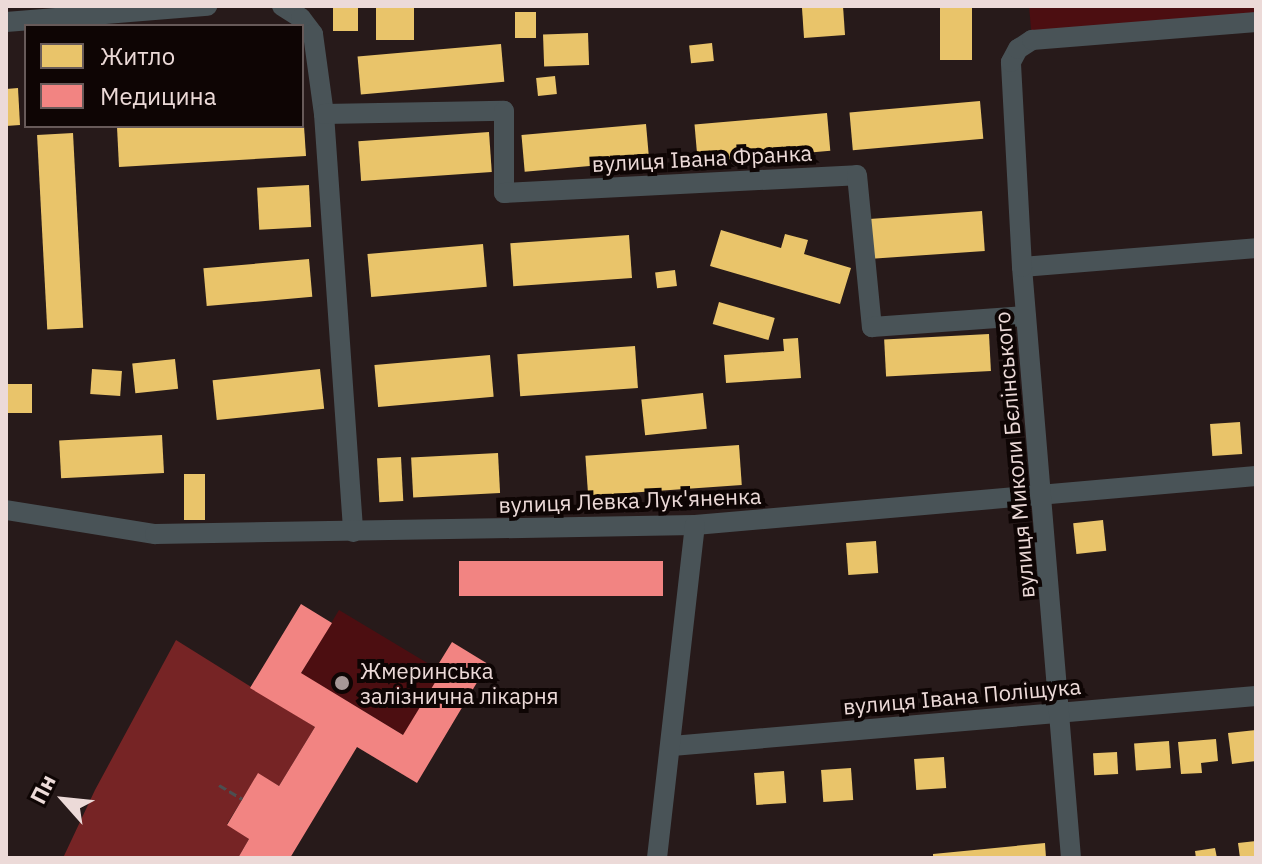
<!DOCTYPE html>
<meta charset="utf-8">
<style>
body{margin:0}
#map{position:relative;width:1262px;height:864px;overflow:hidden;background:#271a1a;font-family:"IBM Plex Sans",sans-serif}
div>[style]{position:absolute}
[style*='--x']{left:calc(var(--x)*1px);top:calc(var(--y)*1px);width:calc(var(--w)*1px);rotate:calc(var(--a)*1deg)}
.green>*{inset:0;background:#4c0e11;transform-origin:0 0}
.forest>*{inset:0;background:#762425}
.homes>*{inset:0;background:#e9c46a;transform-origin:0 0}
.health>*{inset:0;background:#f28482;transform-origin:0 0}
.path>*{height:3px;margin-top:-1.5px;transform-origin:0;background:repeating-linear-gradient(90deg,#4b4f51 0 8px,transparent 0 12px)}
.street>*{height:20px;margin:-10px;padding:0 10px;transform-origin:10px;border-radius:10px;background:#495357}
.dots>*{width:22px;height:22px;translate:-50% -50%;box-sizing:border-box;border:4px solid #0e0504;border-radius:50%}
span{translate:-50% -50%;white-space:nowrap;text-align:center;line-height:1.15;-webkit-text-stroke:8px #0e0504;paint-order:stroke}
.street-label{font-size:22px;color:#ecdad8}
.poi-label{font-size:22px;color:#ecdad8}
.left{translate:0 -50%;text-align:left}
.frame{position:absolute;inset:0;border:8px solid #ecdad8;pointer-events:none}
.legend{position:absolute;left:24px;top:24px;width:280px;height:104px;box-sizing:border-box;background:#0e0504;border:2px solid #675a59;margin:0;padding:10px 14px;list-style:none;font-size:24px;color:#ecdad8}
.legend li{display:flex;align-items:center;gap:16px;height:40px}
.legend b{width:40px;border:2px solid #675a59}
.north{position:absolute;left:24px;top:760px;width:80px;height:80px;-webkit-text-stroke:6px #0e0504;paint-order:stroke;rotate:297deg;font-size:22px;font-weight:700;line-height:32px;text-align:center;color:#ecdad8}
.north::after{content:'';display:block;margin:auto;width:28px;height:36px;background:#ecdad8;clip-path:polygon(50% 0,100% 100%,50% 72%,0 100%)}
</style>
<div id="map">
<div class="green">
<div style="clip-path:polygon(1029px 6px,1256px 6px,1256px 22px,1032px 40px)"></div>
<div style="left:339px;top:610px;width:120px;height:74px;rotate:31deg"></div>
</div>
<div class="forest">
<div style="clip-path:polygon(176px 640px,315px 727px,279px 786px,258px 774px,227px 824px,249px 839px,238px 858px,63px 858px,95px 790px)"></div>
</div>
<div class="homes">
<div style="left:333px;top:6px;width:25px;height:25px"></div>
<div style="left:376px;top:6px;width:38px;height:34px"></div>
<div style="clip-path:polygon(824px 6px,843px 6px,845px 35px,804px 38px,802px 8px)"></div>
<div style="left:940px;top:6px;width:32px;height:54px"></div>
<div style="left:515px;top:12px;width:21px;height:26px"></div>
<div style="left:588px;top:33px;width:32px;height:45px;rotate:88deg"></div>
<div style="left:712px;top:43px;width:18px;height:23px;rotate:84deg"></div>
<div style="left:501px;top:44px;width:38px;height:144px;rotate:85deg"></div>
<div style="left:555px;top:76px;width:18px;height:19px;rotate:84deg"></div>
<div style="clip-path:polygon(18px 88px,20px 125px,6px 126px,6px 89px)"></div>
<div style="left:980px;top:101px;width:38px;height:131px;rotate:85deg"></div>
<div style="left:827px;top:113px;width:38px;height:133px;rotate:85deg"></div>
<div style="left:646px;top:124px;width:37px;height:125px;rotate:85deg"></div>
<div style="clip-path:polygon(304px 126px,306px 156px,119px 167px,117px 127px)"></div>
<div style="left:489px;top:132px;width:40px;height:131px;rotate:86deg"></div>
<div style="left:73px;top:133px;width:195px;height:36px;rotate:87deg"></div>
<div style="left:309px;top:185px;width:42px;height:52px;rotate:87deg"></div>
<div style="left:982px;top:211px;width:40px;height:113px;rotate:86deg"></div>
<div style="clip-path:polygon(721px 230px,781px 248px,785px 234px,808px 240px,804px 254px,851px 268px,840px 304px,710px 266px)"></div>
<div style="left:629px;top:235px;width:43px;height:119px;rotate:86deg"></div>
<div style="left:483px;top:244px;width:43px;height:116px;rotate:85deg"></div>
<div style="left:309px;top:259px;width:38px;height:106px;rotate:85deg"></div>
<div style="left:675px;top:270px;width:16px;height:20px;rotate:83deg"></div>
<div style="left:719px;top:302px;width:58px;height:23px;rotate:16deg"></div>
<div style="left:989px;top:334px;width:37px;height:105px;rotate:87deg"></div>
<div style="clip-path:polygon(798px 338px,801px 378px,726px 383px,724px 355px,784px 351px,783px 339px)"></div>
<div style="left:635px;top:346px;width:42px;height:118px;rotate:86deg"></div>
<div style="left:490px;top:355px;width:42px;height:116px;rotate:85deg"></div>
<div style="left:175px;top:359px;width:30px;height:43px;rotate:84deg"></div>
<div style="left:92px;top:369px;width:30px;height:25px;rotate:4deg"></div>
<div style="left:320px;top:369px;width:40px;height:108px;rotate:84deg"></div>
<div style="left:6px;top:384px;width:26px;height:29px"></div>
<div style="left:703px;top:393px;width:36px;height:62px;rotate:84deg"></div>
<div style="left:1240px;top:422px;width:32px;height:30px;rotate:86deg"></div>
<div style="left:162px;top:435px;width:38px;height:103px;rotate:87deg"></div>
<div style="left:739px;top:445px;width:40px;height:154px;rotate:86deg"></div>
<div style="left:498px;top:453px;width:40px;height:87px;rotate:87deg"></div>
<div style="left:401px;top:457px;width:44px;height:24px;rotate:87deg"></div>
<div style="left:184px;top:474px;width:21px;height:46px"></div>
<div style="left:1103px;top:520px;width:31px;height:30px;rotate:84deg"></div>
<div style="left:876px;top:541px;width:32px;height:30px;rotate:86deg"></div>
<div style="clip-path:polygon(1256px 730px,1256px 761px,1232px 764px,1228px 733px)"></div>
<div style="clip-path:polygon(1216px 739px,1218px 761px,1201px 763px,1202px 773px,1181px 774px,1178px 742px)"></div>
<div style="left:1169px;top:741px;width:27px;height:35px;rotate:86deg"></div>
<div style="left:1117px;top:752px;width:22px;height:24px;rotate:87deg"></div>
<div style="left:944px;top:757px;width:31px;height:30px;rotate:86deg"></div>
<div style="left:851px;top:768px;width:32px;height:30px;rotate:86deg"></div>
<div style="left:784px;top:771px;width:32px;height:30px;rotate:86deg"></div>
<div style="clip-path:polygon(1256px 841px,1256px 858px,1240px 858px,1238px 843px)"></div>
<div style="clip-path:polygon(1045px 843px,1046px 858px,933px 858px,933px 854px)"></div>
<div style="clip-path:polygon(1215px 848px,1217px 858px,1196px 858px,1195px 851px)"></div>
</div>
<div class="health">
<div style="left:459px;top:561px;width:204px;height:35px"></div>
<div style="clip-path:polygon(301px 604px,332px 623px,301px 673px,403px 735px,442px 671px,436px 668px,452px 642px,488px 664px,417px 783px,357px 747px,290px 858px,238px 858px,249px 839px,227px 825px,258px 773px,279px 786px,315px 727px,250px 688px)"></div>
</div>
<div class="path">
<div style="--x:219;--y:785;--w:27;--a:31"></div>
</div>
<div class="street">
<div style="--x:282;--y:6;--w:22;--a:32"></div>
<div style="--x:301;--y:18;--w:20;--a:53"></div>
<div style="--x:313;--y:34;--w:81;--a:82.2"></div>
<div style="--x:324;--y:114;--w:419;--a:86"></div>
<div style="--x:6;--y:22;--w:202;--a:-4.6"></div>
<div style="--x:324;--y:114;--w:180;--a:-1"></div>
<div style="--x:504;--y:111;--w:82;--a:90"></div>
<div style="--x:504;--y:193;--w:353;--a:-2.9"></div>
<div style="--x:857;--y:175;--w:153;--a:84.4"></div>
<div style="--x:872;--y:327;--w:154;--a:-4.1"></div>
<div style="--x:1022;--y:267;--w:235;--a:-4.6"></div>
<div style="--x:6;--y:510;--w:151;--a:9.2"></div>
<div style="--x:155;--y:534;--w:540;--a:-0.95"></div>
<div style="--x:695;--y:525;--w:563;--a:-4.99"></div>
<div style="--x:672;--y:746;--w:586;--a:-4.89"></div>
<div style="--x:657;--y:858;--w:335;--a:-83.5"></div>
<div style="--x:1071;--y:858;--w:593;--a:-94.74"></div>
<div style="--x:1022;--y:267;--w:205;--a:-93.1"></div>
<div style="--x:1011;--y:62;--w:15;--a:-62"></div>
<div style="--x:1018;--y:49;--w:17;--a:-33"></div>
<div style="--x:1032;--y:40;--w:225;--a:-4.6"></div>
</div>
<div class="dots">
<div style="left:342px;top:683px;background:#a79796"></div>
</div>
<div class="street-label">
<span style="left:702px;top:158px;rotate:-3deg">вулиця Івана Франка</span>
<span style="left:1014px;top:455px;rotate:-95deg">вулиця Миколи Бєлінського</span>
<span style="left:630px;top:500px;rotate:-2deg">вулиця Левка Лук'яненка</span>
<span style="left:962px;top:696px;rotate:-5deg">вулиця Івана Поліщука</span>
</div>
<div class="poi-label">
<span class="left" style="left:360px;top:683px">Жмеринська<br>залізнична лікарня</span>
</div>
<div class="frame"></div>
<ul class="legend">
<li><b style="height:22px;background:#e9c46a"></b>Житло</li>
<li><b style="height:22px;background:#f28482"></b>Медицина</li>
</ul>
<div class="north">Пн</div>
</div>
